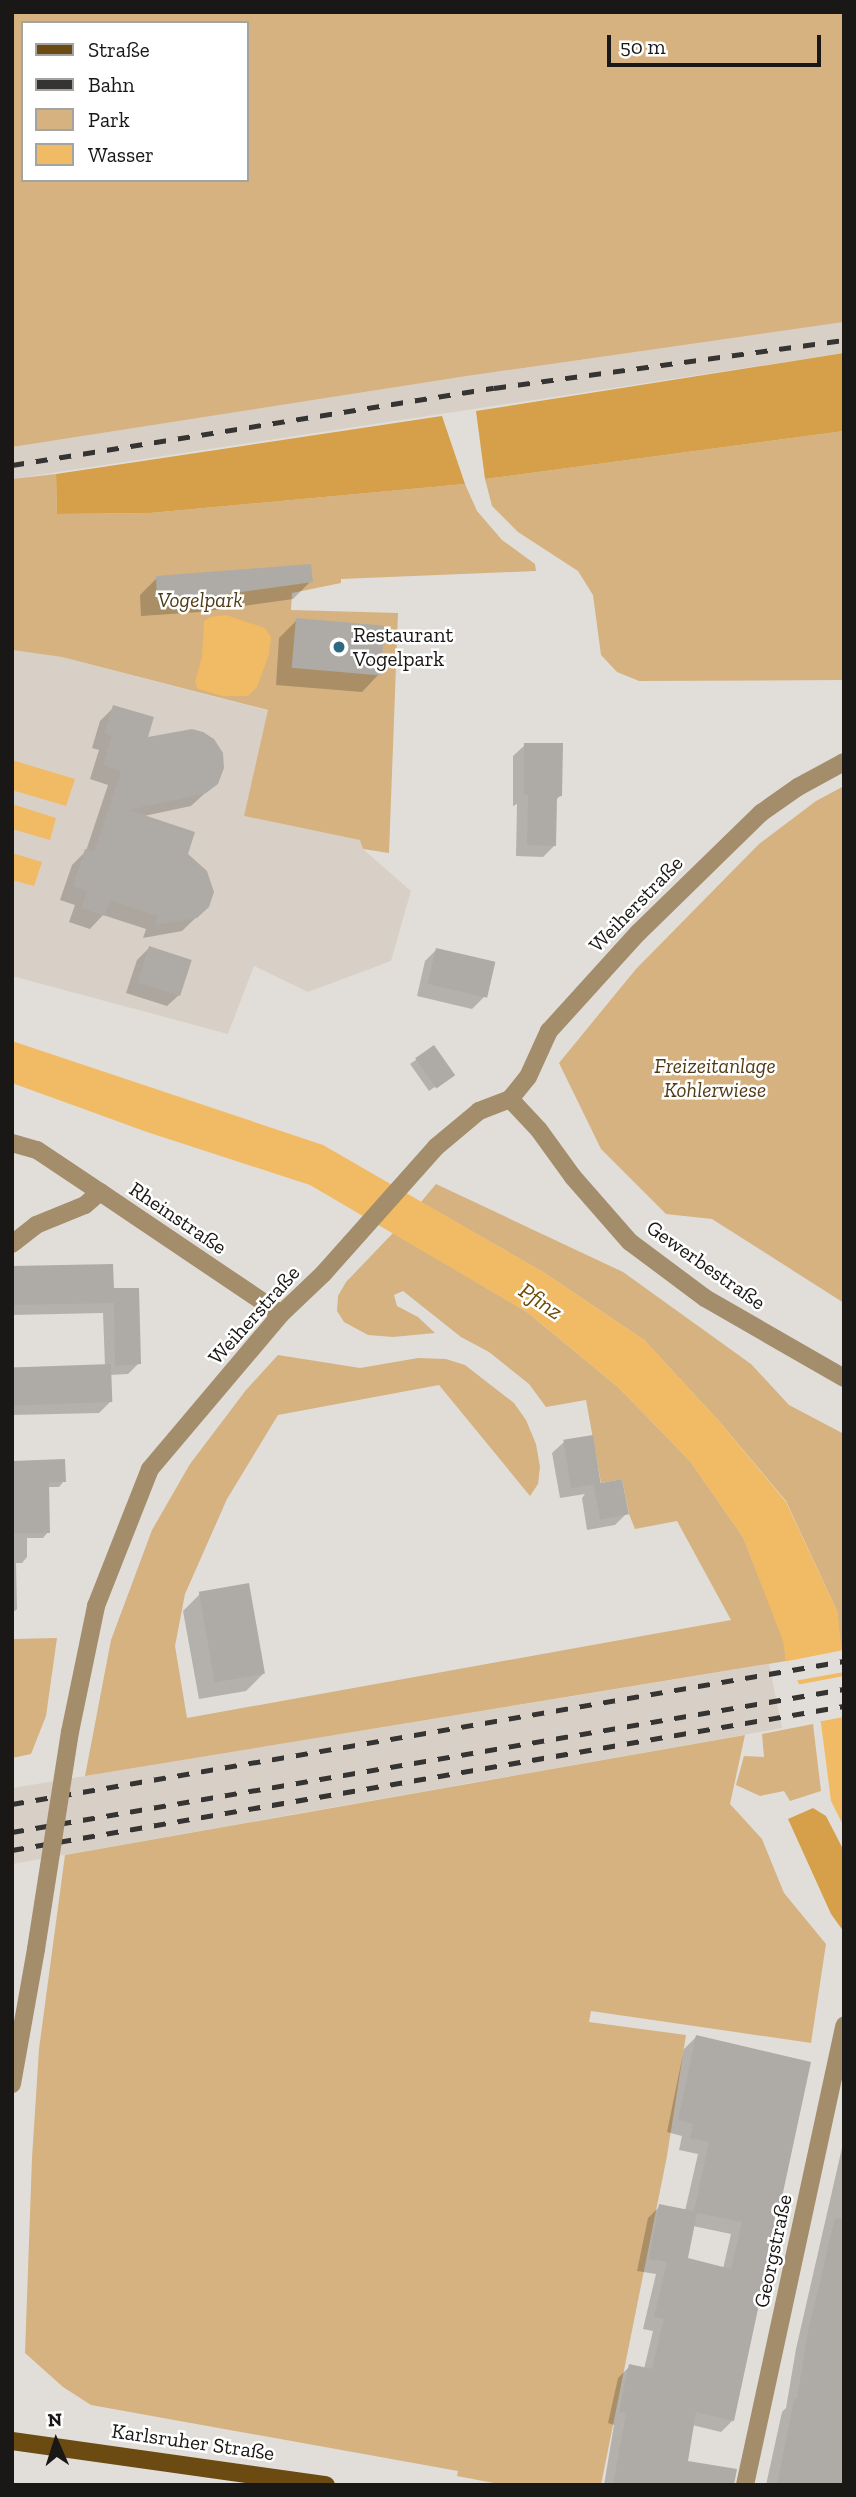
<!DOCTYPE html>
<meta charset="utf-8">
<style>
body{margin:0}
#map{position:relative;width:856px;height:2497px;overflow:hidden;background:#e1ded9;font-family:"Zilla Slab",serif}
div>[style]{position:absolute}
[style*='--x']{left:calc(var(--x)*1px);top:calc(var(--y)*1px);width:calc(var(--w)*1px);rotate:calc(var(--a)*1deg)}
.built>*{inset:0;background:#d8d0c6}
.green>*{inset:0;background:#d5b280}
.forest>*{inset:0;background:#d5a049}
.water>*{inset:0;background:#f1ba64}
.pier>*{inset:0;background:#e1ded9}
.shadow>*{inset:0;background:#0003;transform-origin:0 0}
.building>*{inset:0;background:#aeaba7;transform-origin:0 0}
.street>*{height:18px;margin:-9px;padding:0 9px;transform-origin:9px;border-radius:9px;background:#a48d6b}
.primary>*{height:18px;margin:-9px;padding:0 9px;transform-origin:9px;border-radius:9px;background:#6b4b12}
.rail>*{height:5px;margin-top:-2.5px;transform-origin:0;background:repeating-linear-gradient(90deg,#353432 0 12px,transparent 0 24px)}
.street-bridge>*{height:18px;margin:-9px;padding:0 9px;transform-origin:9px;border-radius:9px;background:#a48d6b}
.dots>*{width:19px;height:19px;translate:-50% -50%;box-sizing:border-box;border:4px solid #fff;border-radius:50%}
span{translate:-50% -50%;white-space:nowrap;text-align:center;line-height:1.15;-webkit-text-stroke:5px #fff;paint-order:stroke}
.park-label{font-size:21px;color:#513b16;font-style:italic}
.poi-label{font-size:21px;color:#191816}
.left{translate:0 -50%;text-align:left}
.street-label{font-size:21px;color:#191816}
.water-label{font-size:23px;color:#6d4901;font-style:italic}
.frame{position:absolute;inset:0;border:14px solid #191816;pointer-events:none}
.legend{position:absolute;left:21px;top:21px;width:228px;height:161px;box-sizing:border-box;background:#fff;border:2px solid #a3a3a2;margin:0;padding:9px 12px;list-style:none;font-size:21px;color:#191816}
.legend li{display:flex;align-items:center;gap:14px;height:35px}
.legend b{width:35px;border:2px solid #a3a3a2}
.north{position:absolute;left:21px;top:2406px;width:70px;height:70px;-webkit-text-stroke:5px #fff;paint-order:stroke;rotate:357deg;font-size:19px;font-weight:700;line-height:28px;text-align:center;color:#191816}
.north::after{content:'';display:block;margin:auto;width:24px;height:32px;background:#191816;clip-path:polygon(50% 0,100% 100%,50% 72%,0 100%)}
.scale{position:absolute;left:607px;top:35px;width:214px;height:32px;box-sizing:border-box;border:4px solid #191816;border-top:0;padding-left:9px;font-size:21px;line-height:24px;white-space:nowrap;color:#191816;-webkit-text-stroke:5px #fff;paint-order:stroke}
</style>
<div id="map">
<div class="built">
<div style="clip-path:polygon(844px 322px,844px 353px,12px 479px,12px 447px,467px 376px)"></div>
<div style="clip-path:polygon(12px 650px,62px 657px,269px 711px,244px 816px,361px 840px,363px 849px,411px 891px,391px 961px,308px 992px,254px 966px,228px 1034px,12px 976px)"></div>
<div style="clip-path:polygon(769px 1664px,782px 1728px,12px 1864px,12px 1788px)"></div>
</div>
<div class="green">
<div style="clip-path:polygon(evenodd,12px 12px,844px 12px,844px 322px,467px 376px,12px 447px,12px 12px,23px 23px,247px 23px,247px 180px,23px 180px,23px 23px)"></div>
<div style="clip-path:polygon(844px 431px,844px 680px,639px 681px,617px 672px,601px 655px,593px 595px,578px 571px,518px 532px,492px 506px,485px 479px)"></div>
<div style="clip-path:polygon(56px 474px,57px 514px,150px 513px,465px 484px,477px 511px,502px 540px,535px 564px,536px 571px,341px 579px,341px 583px,292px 593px,291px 610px,398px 613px,389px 853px,363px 849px,360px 840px,244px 816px,268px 710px,62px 657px,12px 650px,12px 479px)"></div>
<div style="clip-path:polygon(844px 786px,844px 1303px,712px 1219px,666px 1214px,601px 1149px,559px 1063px,636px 969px,759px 844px,816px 801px)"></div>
<div style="clip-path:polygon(436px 1184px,623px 1272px,751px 1364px,789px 1405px,844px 1434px,844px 1649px,841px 1649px,837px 1611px,786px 1501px,718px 1420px,644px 1340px,543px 1272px,421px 1202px)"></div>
<div style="clip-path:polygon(393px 1233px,527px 1312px,618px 1387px,690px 1461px,743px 1537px,784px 1641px,786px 1661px,85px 1776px,111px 1640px,152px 1530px,190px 1464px,246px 1390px,278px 1355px,360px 1368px,418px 1358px,446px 1359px,465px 1365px,514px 1403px,526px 1420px,536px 1444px,540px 1467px,538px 1484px,530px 1496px,439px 1385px,278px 1415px,227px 1499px,185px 1594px,175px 1646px,187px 1718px,731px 1620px,677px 1521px,635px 1529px,629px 1514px,622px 1479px,601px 1483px,586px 1400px,546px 1407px,529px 1384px,489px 1352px,461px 1337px,403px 1291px,394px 1295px,397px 1306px,418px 1317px,435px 1333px,393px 1337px,368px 1335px,344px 1322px,337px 1311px,338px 1296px,346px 1282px)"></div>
<div style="clip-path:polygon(57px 1638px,46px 1716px,31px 1754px,12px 1758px,12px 1639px)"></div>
<div style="clip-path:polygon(813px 1724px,821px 1791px,790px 1801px,784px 1791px,760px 1796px,736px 1785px,744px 1756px,764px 1757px,762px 1734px)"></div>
<div style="clip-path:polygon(745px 1735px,730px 1804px,762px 1839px,784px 1893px,826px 1944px,811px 2043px,591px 2011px,589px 2022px,686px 2035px,667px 2156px,601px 2485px,504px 2485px,457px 2476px,458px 2471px,91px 2405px,63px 2387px,25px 2353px,32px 2158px,39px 2049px,65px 1855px)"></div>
</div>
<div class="forest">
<div style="clip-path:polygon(844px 353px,844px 431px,485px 479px,476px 411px)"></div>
<div style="clip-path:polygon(442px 416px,465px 484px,150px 513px,57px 514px,56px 474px)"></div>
<div style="clip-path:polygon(813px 1808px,826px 1816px,844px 1851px,844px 1932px,831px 1914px,788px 1819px)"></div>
</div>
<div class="water">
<div style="clip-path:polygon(226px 615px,265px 628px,271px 637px,269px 654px,257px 687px,248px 696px,223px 696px,198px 689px,195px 682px,202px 657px,204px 621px,211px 617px)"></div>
<div style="clip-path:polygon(12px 760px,75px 779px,66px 806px,12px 790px)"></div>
<div style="clip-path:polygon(12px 804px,56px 818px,50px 840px,12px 829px)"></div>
<div style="clip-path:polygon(12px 853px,42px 862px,34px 886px,12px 880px)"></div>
<div style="clip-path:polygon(12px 1041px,323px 1145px,543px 1272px,644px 1340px,718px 1420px,786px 1502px,837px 1611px,844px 1667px,844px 1827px,831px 1801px,821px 1723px,786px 1661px,783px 1641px,743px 1537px,690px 1461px,618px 1387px,527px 1312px,310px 1185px,147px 1132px,12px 1083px)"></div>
</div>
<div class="pier">
<div style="clip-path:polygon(844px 1650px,844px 1672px,794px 1681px,783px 1662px)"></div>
<div style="clip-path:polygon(844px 1676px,844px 1717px,817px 1722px,796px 1685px)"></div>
</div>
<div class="shadow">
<div style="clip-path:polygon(157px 578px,311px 581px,293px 599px,200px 612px,141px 616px,140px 595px)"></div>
<div style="clip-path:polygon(297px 620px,379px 674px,362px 692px,276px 685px,279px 638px)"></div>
<div style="clip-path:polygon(114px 707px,146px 739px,216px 783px,191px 806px,144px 816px,186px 855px,208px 906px,182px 931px,143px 938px,146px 929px,103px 915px,90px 929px,69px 922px,75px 905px,60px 900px,72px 865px,86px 851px,108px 785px,90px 779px,99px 750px,92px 748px,100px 721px)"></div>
<div style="clip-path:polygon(525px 745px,560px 796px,555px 801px,555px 845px,543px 857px,516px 856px,517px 804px,513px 806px,513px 756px)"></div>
<div style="clip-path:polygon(149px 948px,179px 995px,167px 1006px,126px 993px,137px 960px)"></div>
<div style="clip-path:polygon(437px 949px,484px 997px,472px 1009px,417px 996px,425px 961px)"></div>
<div style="left:433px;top:1048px;width:33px;height:28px;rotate:55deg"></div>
<div style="clip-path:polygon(12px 1268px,112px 1290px,139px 1363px,128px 1374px,110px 1375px,110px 1402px,99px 1413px,12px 1415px,12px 1368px,105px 1366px,103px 1313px,12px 1315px)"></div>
<div style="clip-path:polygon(564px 1442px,627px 1513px,615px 1525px,587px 1530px,582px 1498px,585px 1494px,560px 1498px,552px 1453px)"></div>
<div style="clip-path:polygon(12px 1462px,64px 1481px,59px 1487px,47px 1487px,48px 1532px,43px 1538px,27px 1538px,27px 1557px,22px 1563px,16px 1563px,17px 1609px,12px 1613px)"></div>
<div style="clip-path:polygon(200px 1594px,264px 1673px,246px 1691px,199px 1699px,183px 1611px)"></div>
<div style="clip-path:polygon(evenodd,696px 2037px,809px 2063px,733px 2420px,721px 2432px,692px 2425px,686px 2463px,720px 2485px,604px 2485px,614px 2425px,608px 2423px,618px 2378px,630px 2366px,644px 2369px,653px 2331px,643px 2329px,656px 2274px,637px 2271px,648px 2218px,660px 2206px,685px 2211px,698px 2154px,679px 2150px,682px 2136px,667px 2132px,684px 2049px,696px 2037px,693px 2226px,731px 2234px,723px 2269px,686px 2260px,693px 2226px)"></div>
<div style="clip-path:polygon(844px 2139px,844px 2485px,766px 2485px,782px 2412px,786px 2408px,796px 2349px)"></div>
</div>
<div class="building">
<div style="clip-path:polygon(311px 564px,313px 582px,219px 595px,157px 600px,156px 576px)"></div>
<div style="left:296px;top:618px;width:89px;height:50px;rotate:5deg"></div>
<div style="clip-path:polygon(113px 705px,154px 717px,148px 737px,192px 729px,203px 732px,214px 739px,223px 753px,224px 768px,218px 784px,206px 793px,129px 810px,195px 832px,188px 854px,207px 871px,214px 892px,209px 907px,197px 918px,155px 925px,158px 916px,110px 900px,105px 916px,82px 908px,87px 891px,73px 886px,85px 849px,94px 852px,121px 771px,103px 765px,112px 736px,104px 734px)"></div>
<div style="clip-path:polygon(524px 743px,563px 743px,562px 796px,557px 797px,556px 846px,527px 845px,528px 794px,524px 795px)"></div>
<div style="left:149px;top:946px;width:45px;height:38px;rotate:18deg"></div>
<div style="left:436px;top:948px;width:61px;height:37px;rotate:13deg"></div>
<div style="left:434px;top:1045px;width:37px;height:23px;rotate:55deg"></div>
<div style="clip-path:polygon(113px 1264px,114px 1288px,139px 1288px,141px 1364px,115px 1366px,114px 1303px,12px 1305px,12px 1266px)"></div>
<div style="left:111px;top:1364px;width:38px;height:99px;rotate:88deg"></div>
<div style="left:593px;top:1435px;width:49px;height:30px;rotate:81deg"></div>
<div style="clip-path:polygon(65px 1459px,66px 1482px,49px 1482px,50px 1533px,12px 1533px,12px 1461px)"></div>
<div style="left:622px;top:1479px;width:36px;height:29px;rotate:79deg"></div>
<div style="left:249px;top:1583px;width:92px;height:51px;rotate:80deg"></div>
<div style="clip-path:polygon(evenodd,696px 2035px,811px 2062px,734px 2421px,696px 2412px,688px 2461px,737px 2469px,734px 2485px,613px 2485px,626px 2413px,619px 2412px,629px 2364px,652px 2369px,664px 2319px,654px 2317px,667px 2262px,649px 2259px,659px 2204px,694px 2211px,709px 2142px,690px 2138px,693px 2124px,678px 2120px,696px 2035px,697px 2213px,742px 2222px,731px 2269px,688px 2258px,697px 2213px)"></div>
<div style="clip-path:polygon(835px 2218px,844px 2219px,844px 2485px,777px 2485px,794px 2399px,797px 2399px,807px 2336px)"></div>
</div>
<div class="street">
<div style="--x:510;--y:1099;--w:42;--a:46.9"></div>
<div style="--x:539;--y:1130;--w:58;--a:54.1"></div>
<div style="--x:573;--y:1177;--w:86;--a:48.8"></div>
<div style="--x:630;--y:1242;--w:94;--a:36.7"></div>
<div style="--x:705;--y:1298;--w:160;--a:29.9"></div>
<div style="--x:12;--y:1143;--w:26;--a:16"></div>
<div style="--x:37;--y:1150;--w:76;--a:33.7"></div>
<div style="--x:12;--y:1244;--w:31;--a:-38"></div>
<div style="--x:36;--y:1225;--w:53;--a:-22.2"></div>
<div style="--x:85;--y:1205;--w:20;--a:-41"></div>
<div style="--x:100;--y:1192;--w:218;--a:34"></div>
<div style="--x:70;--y:1732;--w:129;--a:-78.3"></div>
<div style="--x:96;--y:1606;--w:147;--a:-68.5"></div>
<div style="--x:150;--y:1469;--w:203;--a:-49.8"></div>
<div style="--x:281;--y:1314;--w:58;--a:-43.6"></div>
<div style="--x:323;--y:1274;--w:170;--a:-48.3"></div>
<div style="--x:436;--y:1147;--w:56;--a:-39.9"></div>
<div style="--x:479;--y:1111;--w:33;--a:-21"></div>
<div style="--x:510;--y:1099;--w:28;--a:-51"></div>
<div style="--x:528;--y:1077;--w:51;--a:-65.5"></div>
<div style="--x:549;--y:1031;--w:132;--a:-47.8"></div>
<div style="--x:638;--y:933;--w:172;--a:-44.3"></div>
<div style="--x:761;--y:813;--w:45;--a:-35.1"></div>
<div style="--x:798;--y:787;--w:52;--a:-28.5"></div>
<div style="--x:12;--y:2084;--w:137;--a:-79.9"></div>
<div style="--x:745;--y:2485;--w:470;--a:-77.8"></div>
</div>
<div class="primary">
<div style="--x:12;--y:2441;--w:317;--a:8"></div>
</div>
<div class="rail">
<div style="--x:12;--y:465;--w:488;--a:-9.1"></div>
<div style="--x:494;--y:388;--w:353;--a:-7.8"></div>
<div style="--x:12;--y:1804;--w:844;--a:-9.75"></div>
<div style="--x:12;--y:1832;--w:844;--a:-9.75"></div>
<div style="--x:12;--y:1850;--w:844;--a:-9.82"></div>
</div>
<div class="street-bridge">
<div style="--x:36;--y:1949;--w:220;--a:-81.1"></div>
</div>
<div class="dots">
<div style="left:339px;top:647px;background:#2d6981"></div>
</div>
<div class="park-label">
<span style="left:200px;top:600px">Vogelpark</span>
<span style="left:715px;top:1078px">Freizeitanlage<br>Kohlerwiese</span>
</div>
<div class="poi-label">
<span class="left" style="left:353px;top:647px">Restaurant<br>Vogelpark</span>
</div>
<div class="street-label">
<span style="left:636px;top:904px;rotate:-46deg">Weiherstraße</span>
<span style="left:178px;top:1218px;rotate:34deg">Rheinstraße</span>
<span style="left:706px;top:1265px;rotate:35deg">Gewerbestraße</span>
<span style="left:254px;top:1315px;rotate:-48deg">Weiherstraße</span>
<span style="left:773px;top:2251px;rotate:-78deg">Georgstraße</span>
<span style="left:193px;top:2442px;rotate:8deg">Karlsruher Straße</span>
</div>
<div class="water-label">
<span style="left:541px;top:1301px;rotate:34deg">Pfinz</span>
</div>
<div class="frame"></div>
<ul class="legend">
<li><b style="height:9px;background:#6b4b12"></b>Straße</li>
<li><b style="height:9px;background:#353432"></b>Bahn</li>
<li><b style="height:19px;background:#d5b280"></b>Park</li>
<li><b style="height:19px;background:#f1ba64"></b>Wasser</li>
</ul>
<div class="north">N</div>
<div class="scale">50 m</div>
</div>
